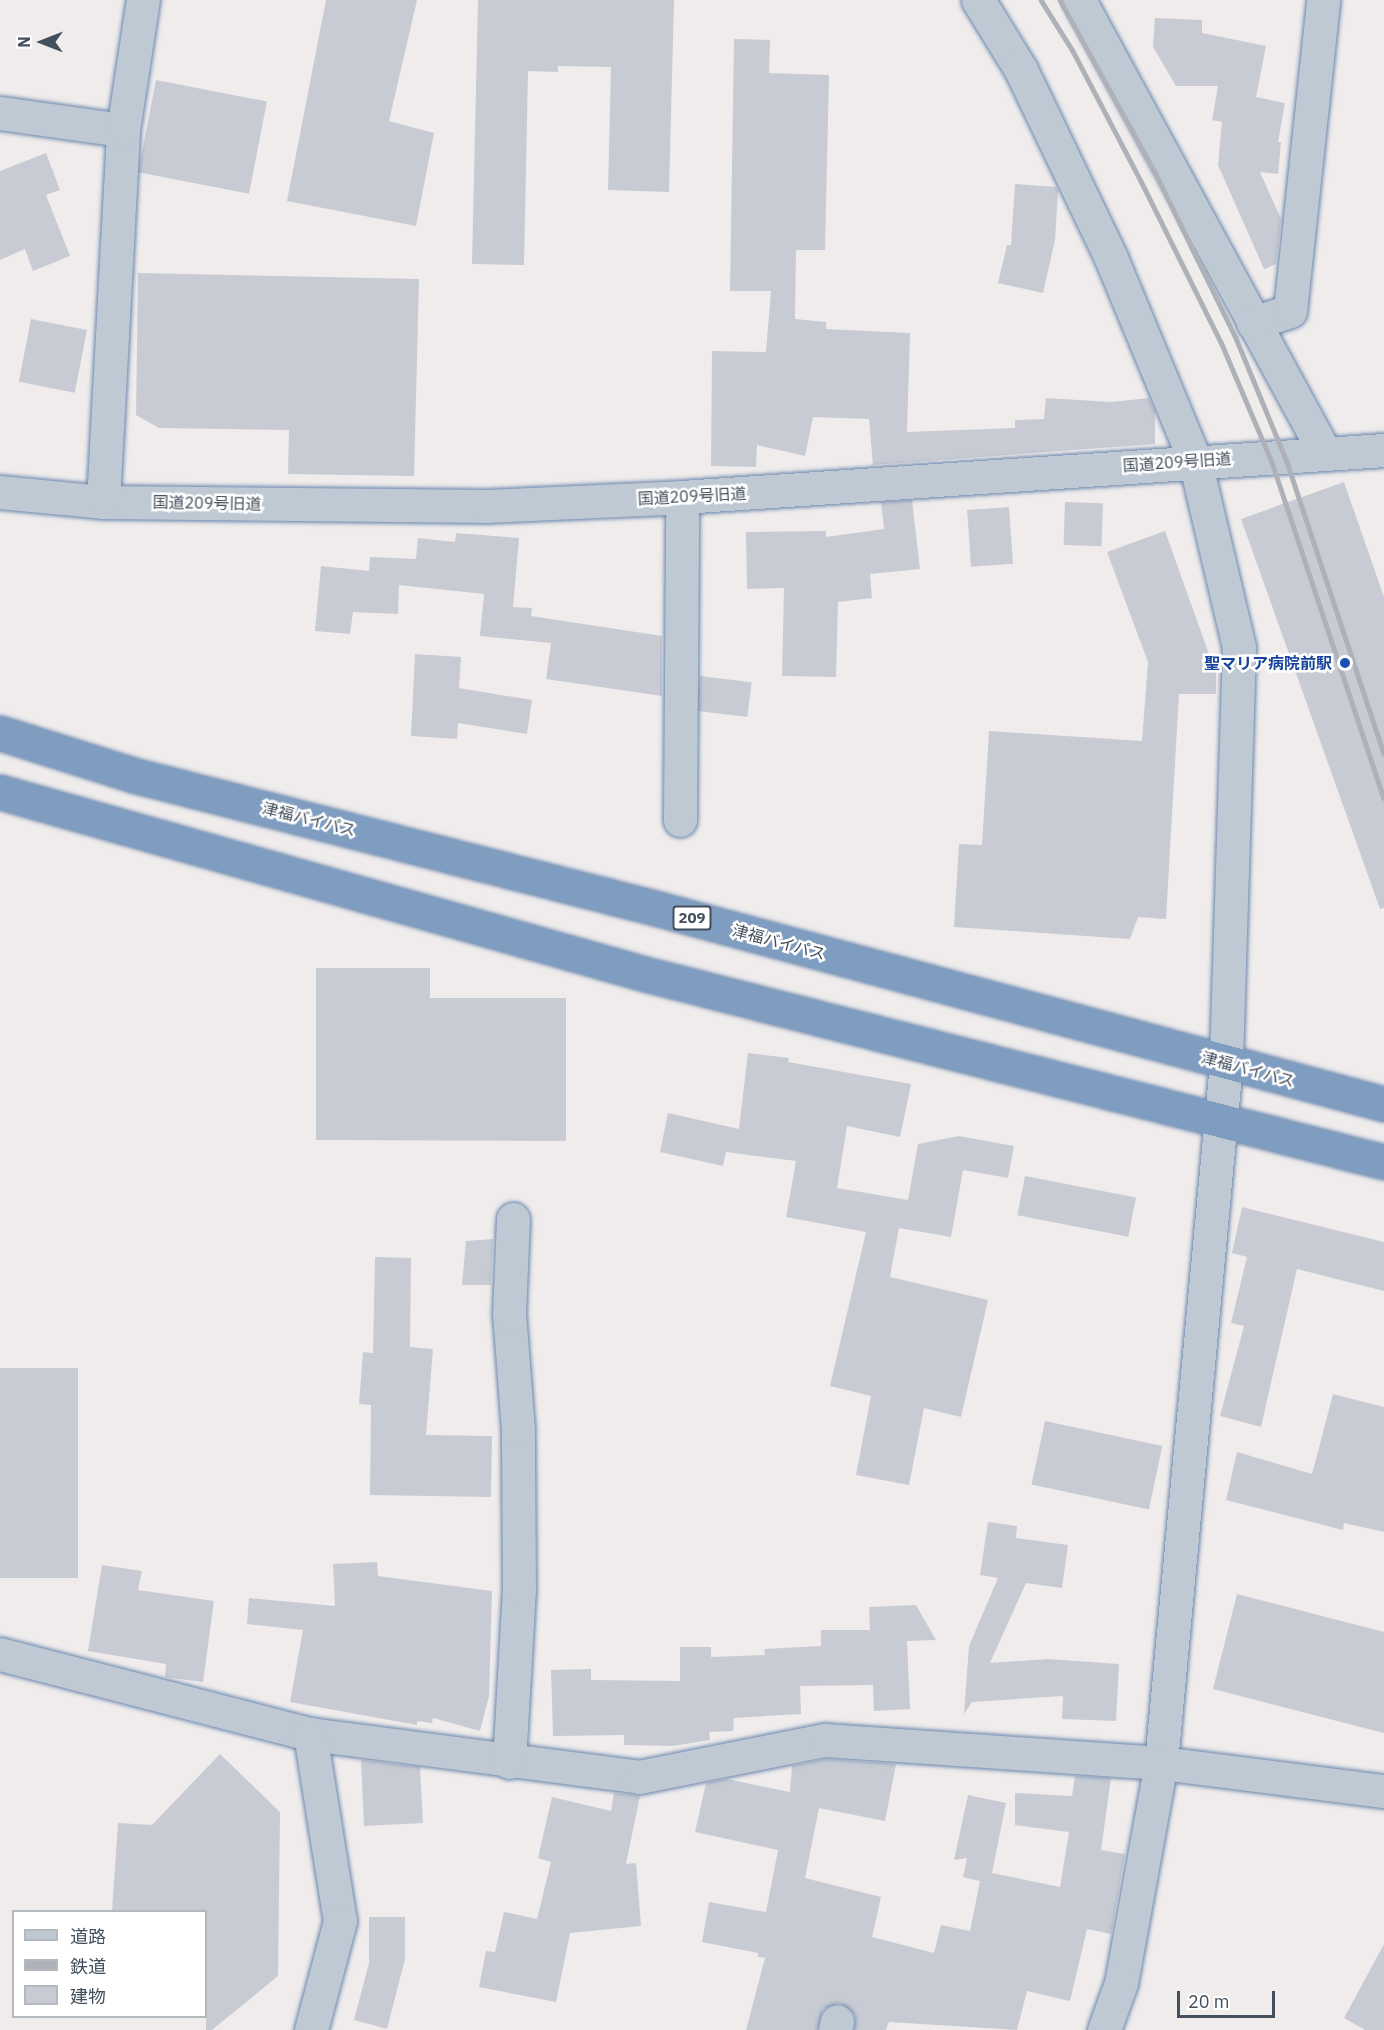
<!DOCTYPE html>
<meta charset="utf-8">
<style>
body{margin:0}
#map{position:relative;width:1384px;height:2030px;overflow:hidden;background:#f0ecec;font-family:"IBM Plex Sans","Noto Sans JP",sans-serif}
div>[style]{position:absolute}
[style*='--x']{left:calc(var(--x)*1px);top:calc(var(--y)*1px);width:calc(var(--w)*1px);rotate:calc(var(--a)*1deg)}
.building>*{inset:0;background:#c8cbd3;transform-origin:0 0}
.roads{filter:drop-shadow(0 0 2px #6a88ad) drop-shadow(0 0 2px #6a88ad)}
.minor>*{height:33px;margin:-16.5px;padding:0 16.5px;transform-origin:16.5px;border-radius:16.5px;background:#bec9d4}
.highway>*{height:33px;margin:-16.5px;padding:0 16.5px;transform-origin:16.5px;border-radius:16.5px;background:#7f9dc1}
.rail>*{height:4.5px;margin:-2.25px;padding:0 2.25px;transform-origin:2.25px;border-radius:2.25px;background:#aeb2b8}
.dots>*{width:16px;height:16px;translate:-50% -50%;box-sizing:border-box;border:3px solid #fff;border-radius:50%}
span{translate:-50% -50%;white-space:nowrap;text-align:center;line-height:1.15;-webkit-text-stroke:5px #fff;paint-order:stroke}
.shield-label span{padding:2px 4px;background:#fff;border:2px solid;border-radius:4px;-webkit-text-stroke-width:0}
.shield-label{font-size:15px;color:#434f5c;font-weight:700}
.street-label{font-size:16px;color:#434f5c}
.transit-label{font-size:16px;color:#164399;font-weight:700}
.right{translate:-100% -50%;text-align:right}
.legend{position:absolute;left:12px;top:1910px;width:195px;height:108px;box-sizing:border-box;background:#fff;border:2px solid #b4b9be;margin:0;padding:8px 10px;list-style:none;font-size:18px;color:#434f5c}
.legend li{display:flex;align-items:center;gap:12px;height:30px}
.legend b{width:30px;border:2px solid #b4b9be}
.north{position:absolute;left:12px;top:12px;width:60px;height:60px;-webkit-text-stroke:4px #fff;paint-order:stroke;rotate:270deg;font-size:16px;font-weight:700;line-height:24px;text-align:center;color:#434f5c}
.north::after{content:'';display:block;margin:auto;width:21px;height:27px;background:#434f5c;clip-path:polygon(50% 0,100% 100%,50% 72%,0 100%)}
.scale{position:absolute;left:1177px;top:1991px;width:98px;height:27px;box-sizing:border-box;border:3px solid #434f5c;border-top:0;padding-left:8px;font-size:18px;line-height:21px;white-space:nowrap;color:#434f5c;-webkit-text-stroke:4px #fff;paint-order:stroke}
</style>
<div id="map">
<div class="building">
<div style="clip-path:polygon(326px 0,417px 0,389px 121px,434px 133px,416px 226px,287px 201px)"></div>
<div style="clip-path:polygon(478px 0,674px 0,669px 192px,608px 190px,611px 67px,558px 66px,558px 72px,528px 71px,524px 265px,472px 264px)"></div>
<div style="clip-path:polygon(1155px 18px,1202px 20px,1202px 33px,1266px 46px,1256px 97px,1285px 103px,1278px 142px,1281px 142px,1278px 174px,1260px 172px,1281px 219px,1276px 264px,1264px 269px,1218px 165px,1222px 122px,1212px 120px,1218px 86px,1176px 86px,1153px 47px)"></div>
<div style="clip-path:polygon(734px 39px,770px 40px,769px 73px,829px 75px,825px 250px,796px 250px,795px 319px,826px 322px,826px 329px,910px 333px,907px 432px,1015px 428px,1015px 420px,1044px 419px,1046px 398px,1111px 402px,1149px 398px,1155px 412px,1155px 444px,873px 465px,869px 419px,813px 417px,805px 456px,757px 445px,756px 467px,711px 466px,712px 351px,766px 352px,771px 291px,730px 291px)"></div>
<div style="left:156px;top:80px;width:113px;height:94px;rotate:11deg"></div>
<div style="clip-path:polygon(46px 153px,60px 190px,46px 195px,70px 256px,33px 271px,25px 249px,0 260px,0 171px)"></div>
<div style="clip-path:polygon(1015px 184px,1056px 187px,1058px 191px,1055px 240px,1043px 293px,998px 283px,1007px 245px,1011px 245px)"></div>
<div style="clip-path:polygon(138px 273px,419px 279px,414px 476px,288px 474px,289px 430px,159px 428px,136px 415px)"></div>
<div style="left:31px;top:319px;width:57px;height:64px;rotate:11deg"></div>
<div style="clip-path:polygon(1344px 482px,1384px 597px,1384px 908px,1380px 909px,1241px 519px)"></div>
<div style="clip-path:polygon(912px 500px,920px 569px,870px 574px,872px 598px,838px 602px,836px 677px,782px 676px,784px 588px,747px 589px,746px 532px,826px 531px,826px 537px,884px 529px,881px 502px)"></div>
<div style="left:1065px;top:502px;width:38px;height:43px;rotate:2deg"></div>
<div style="left:1009px;top:507px;width:57px;height:42px;rotate:86deg"></div>
<div style="clip-path:polygon(1165px 531px,1210px 657px,1216px 657px,1216px 694px,1179px 694px,1166px 919px,1138px 917px,1130px 939px,954px 927px,959px 844px,982px 845px,989px 731px,1142px 741px,1148px 662px,1107px 552px)"></div>
<div style="clip-path:polygon(456px 533px,519px 538px,513px 607px,532px 608px,531px 616px,662px 636px,662px 696px,546px 679px,551px 643px,480px 636px,484px 594px,399px 585px,398px 614px,353px 612px,350px 634px,315px 631px,321px 566px,369px 571px,370px 557px,416px 559px,418px 538px,455px 542px)"></div>
<div style="clip-path:polygon(415px 654px,461px 657px,459px 688px,532px 700px,527px 734px,458px 723px,457px 739px,411px 736px)"></div>
<div style="left:700px;top:676px;width:52px;height:35px;rotate:7deg"></div>
<div style="clip-path:polygon(316px 968px,430px 968px,430px 998px,566px 998px,566px 1141px,316px 1140px)"></div>
<div style="clip-path:polygon(748px 1053px,789px 1058px,788px 1062px,911px 1084px,900px 1137px,847px 1126px,837px 1188px,908px 1200px,918px 1144px,959px 1136px,1014px 1146px,1008px 1178px,963px 1170px,951px 1237px,899px 1228px,890px 1277px,988px 1300px,961px 1417px,924px 1408px,909px 1485px,856px 1475px,871px 1396px,830px 1386px,866px 1232px,786px 1217px,796px 1161px,726px 1152px,723px 1166px,660px 1152px,668px 1113px,739px 1129px)"></div>
<div style="left:1025px;top:1176px;width:113px;height:40px;rotate:11deg"></div>
<div style="clip-path:polygon(1242px 1207px,1384px 1242px,1384px 1291px,1297px 1269px,1261px 1427px,1220px 1416px,1244px 1326px,1231px 1323px,1247px 1257px,1232px 1253px)"></div>
<div style="clip-path:polygon(493px 1239px,491px 1285px,462px 1285px,466px 1241px)"></div>
<div style="clip-path:polygon(375px 1257px,411px 1258px,410px 1347px,433px 1349px,426px 1435px,492px 1436px,491px 1497px,370px 1495px,371px 1405px,359px 1404px,363px 1352px,373px 1353px)"></div>
<div style="left:0;top:1368px;width:78px;height:210px"></div>
<div style="clip-path:polygon(1333px 1394px,1384px 1407px,1384px 1532px,1344px 1523px,1343px 1530px,1226px 1500px,1237px 1452px,1312px 1474px)"></div>
<div style="left:1045px;top:1421px;width:120px;height:65px;rotate:12deg"></div>
<div style="clip-path:polygon(988px 1522px,1017px 1526px,1016px 1538px,1068px 1545px,1062px 1588px,1026px 1583px,990px 1663px,1048px 1659px,1119px 1664px,1116px 1721px,1062px 1719px,1063px 1696px,972px 1702px,964px 1714px,969px 1646px,998px 1578px,980px 1575px)"></div>
<div style="clip-path:polygon(377px 1562px,378px 1576px,492px 1591px,489px 1696px,480px 1731px,433px 1718px,432px 1723px,417px 1721px,417px 1725px,290px 1702px,303px 1630px,247px 1624px,249px 1598px,335px 1606px,333px 1564px)"></div>
<div style="clip-path:polygon(102px 1565px,142px 1571px,138px 1590px,214px 1601px,203px 1682px,165px 1677px,166px 1664px,88px 1651px)"></div>
<div style="clip-path:polygon(1237px 1594px,1384px 1632px,1384px 1733px,1213px 1689px)"></div>
<div style="clip-path:polygon(916px 1605px,936px 1640px,907px 1641px,910px 1709px,874px 1711px,873px 1685px,800px 1686px,801px 1714px,734px 1718px,733px 1731px,709px 1732px,710px 1740px,673px 1746px,624px 1745px,624px 1735px,553px 1736px,551px 1670px,591px 1669px,591px 1680px,680px 1681px,680px 1647px,711px 1647px,711px 1657px,765px 1655px,764px 1649px,821px 1646px,821px 1630px,870px 1630px,869px 1607px)"></div>
<div style="clip-path:polygon(220px 1754px,280px 1812px,278px 1976px,212px 2030px,206px 2030px,206px 1911px,112px 1911px,118px 1823px,152px 1825px)"></div>
<div style="clip-path:polygon(826px 1759px,896px 1764px,885px 1821px,819px 1808px,805px 1878px,881px 1897px,872px 1937px,934px 1953px,941px 1925px,970px 1931px,980px 1881px,963px 1877px,967px 1858px,954px 1860px,968px 1795px,1006px 1803px,992px 1873px,1060px 1887px,1069px 1832px,1015px 1825px,1015px 1793px,1072px 1796px,1075px 1776px,1111px 1778px,1101px 1850px,1125px 1854px,1111px 1934px,1087px 1929px,1070px 2001px,1027px 1991px,1017px 2030px,889px 2022px,886px 2030px,854px 2030px,855px 2015px,840px 2003px,823px 2009px,817px 2030px,746px 2030px,765px 1958px,758px 1957px,758px 1953px,702px 1942px,709px 1902px,766px 1912px,778px 1850px,695px 1832px,706px 1783px,727px 1779px,790px 1792px,792px 1766px)"></div>
<div style="clip-path:polygon(361px 1760px,420px 1767px,423px 1823px,364px 1826px)"></div>
<div style="clip-path:polygon(614px 1793px,640px 1796px,626px 1864px,636px 1863px,641px 1926px,570px 1933px,556px 2002px,479px 1987px,486px 1951px,495px 1952px,504px 1912px,537px 1919px,551px 1862px,538px 1858px,552px 1797px,611px 1811px)"></div>
<div style="clip-path:polygon(369px 1917px,405px 1917px,405px 1959px,387px 2029px,354px 2020px,369px 1963px)"></div>
<div style="clip-path:polygon(1384px 1944px,1384px 2030px,1365px 2030px,1344px 2018px)"></div>
</div>
<div class="roads">
<div class="minor">
<div style="--x:978;--y:0;--w:82;--a:58.4"></div>
<div style="--x:1021;--y:70;--w:208;--a:64.4"></div>
<div style="--x:1111;--y:258;--w:220;--a:67.5"></div>
<div style="--x:1195;--y:461;--w:191;--a:76.7"></div>
<div style="--x:1239;--y:647;--w:416;--a:91.8"></div>
<div style="--x:1226;--y:1063;--w:703;--a:95.31"></div>
<div style="--x:1161;--y:1763;--w:224;--a:100.3"></div>
<div style="--x:1121;--y:1983;--w:50;--a:109.9"></div>
<div style="--x:1079;--y:0;--w:515;--a:61.5"></div>
<div style="--x:0;--y:113;--w:124;--a:7.9"></div>
<div style="--x:1253;--y:323;--w:39;--a:-18"></div>
<div style="--x:1290;--y:311;--w:313;--a:-83.9"></div>
<div style="--x:0;--y:492;--w:103;--a:5.5"></div>
<div style="--x:103;--y:502;--w:384;--a:0.6"></div>
<div style="--x:487;--y:506;--w:195;--a:-2.6"></div>
<div style="--x:682;--y:497;--w:704;--a:-3.83"></div>
<div style="--x:103;--y:502;--w:373;--a:-86.9"></div>
<div style="--x:123;--y:130;--w:132;--a:-81.3"></div>
<div style="--x:680;--y:820;--w:323;--a:-89.6"></div>
<div style="--x:0;--y:1654;--w:320;--a:14.5"></div>
<div style="--x:310;--y:1734;--w:332;--a:7.4"></div>
<div style="--x:639;--y:1777;--w:190;--a:-11.3"></div>
<div style="--x:825;--y:1740;--w:337;--a:3.9"></div>
<div style="--x:1161;--y:1763;--w:225;--a:7.2"></div>
<div style="--x:310;--y:1734;--w:189;--a:80.9"></div>
<div style="--x:340;--y:1921;--w:113;--a:104.9"></div>
<div style="--x:509;--y:1762;--w:173;--a:-86.7"></div>
<div style="--x:519;--y:1589;--w:159;--a:-90.4"></div>
<div style="--x:518;--y:1430;--w:116;--a:-94.4"></div>
<div style="--x:509;--y:1314;--w:95;--a:-87.6"></div>
<div style="--x:835;--y:2030;--w:9;--a:-77"></div>
</div>
<div class="highway">
<div style="--x:0;--y:733;--w:139;--a:17.5"></div>
<div style="--x:133;--y:775;--w:539;--a:14.29"></div>
<div style="--x:655;--y:908;--w:755;--a:15.05"></div>
<div style="--x:0;--y:792;--w:670;--a:15.76"></div>
<div style="--x:645;--y:974;--w:763;--a:14.27"></div>
</div>
</div>
<div class="rail">
<div style="--x:1041;--y:0;--w:60;--a:57.9"></div>
<div style="--x:1073;--y:51;--w:147;--a:62.4"></div>
<div style="--x:1141;--y:181;--w:180;--a:63.6"></div>
<div style="--x:1221;--y:342;--w:130;--a:67"></div>
<div style="--x:1272;--y:462;--w:354;--a:71.6"></div>
<div style="--x:1060;--y:0;--w:199;--a:61.1"></div>
<div style="--x:1156;--y:174;--w:182;--a:64"></div>
<div style="--x:1236;--y:338;--w:134;--a:67.6"></div>
<div style="--x:1287;--y:462;--w:307;--a:71.6"></div>
</div>
<div class="dots">
<div style="left:1345px;top:663px;background:#1a4fb4"></div>
</div>
<div class="shield-label">
<span style="left:692px;top:918px">209</span>
</div>
<div class="street-label">
<span style="left:1177px;top:462px;rotate:-4deg">国道209号旧道</span>
<span style="left:692px;top:496px;rotate:-3deg">国道209号旧道</span>
<span style="left:207px;top:503px;rotate:1deg">国道209号旧道</span>
<span style="left:309px;top:819px;rotate:14deg">津福バイパス</span>
<span style="left:779px;top:942px;rotate:15deg">津福バイパス</span>
<span style="left:1248px;top:1069px;rotate:15deg">津福バイパス</span>
</div>
<div class="transit-label">
<span class="right" style="left:1332px;top:663px">聖マリア病院前駅</span>
</div>
<ul class="legend">
<li><b style="height:8px;background:#bec9d4"></b>道路</li>
<li><b style="height:8px;background:#aeb2b8"></b>鉄道</li>
<li><b style="height:16px;background:#c8cbd3"></b>建物</li>
</ul>
<div class="north">N</div>
<div class="scale">20 m</div>
</div>
